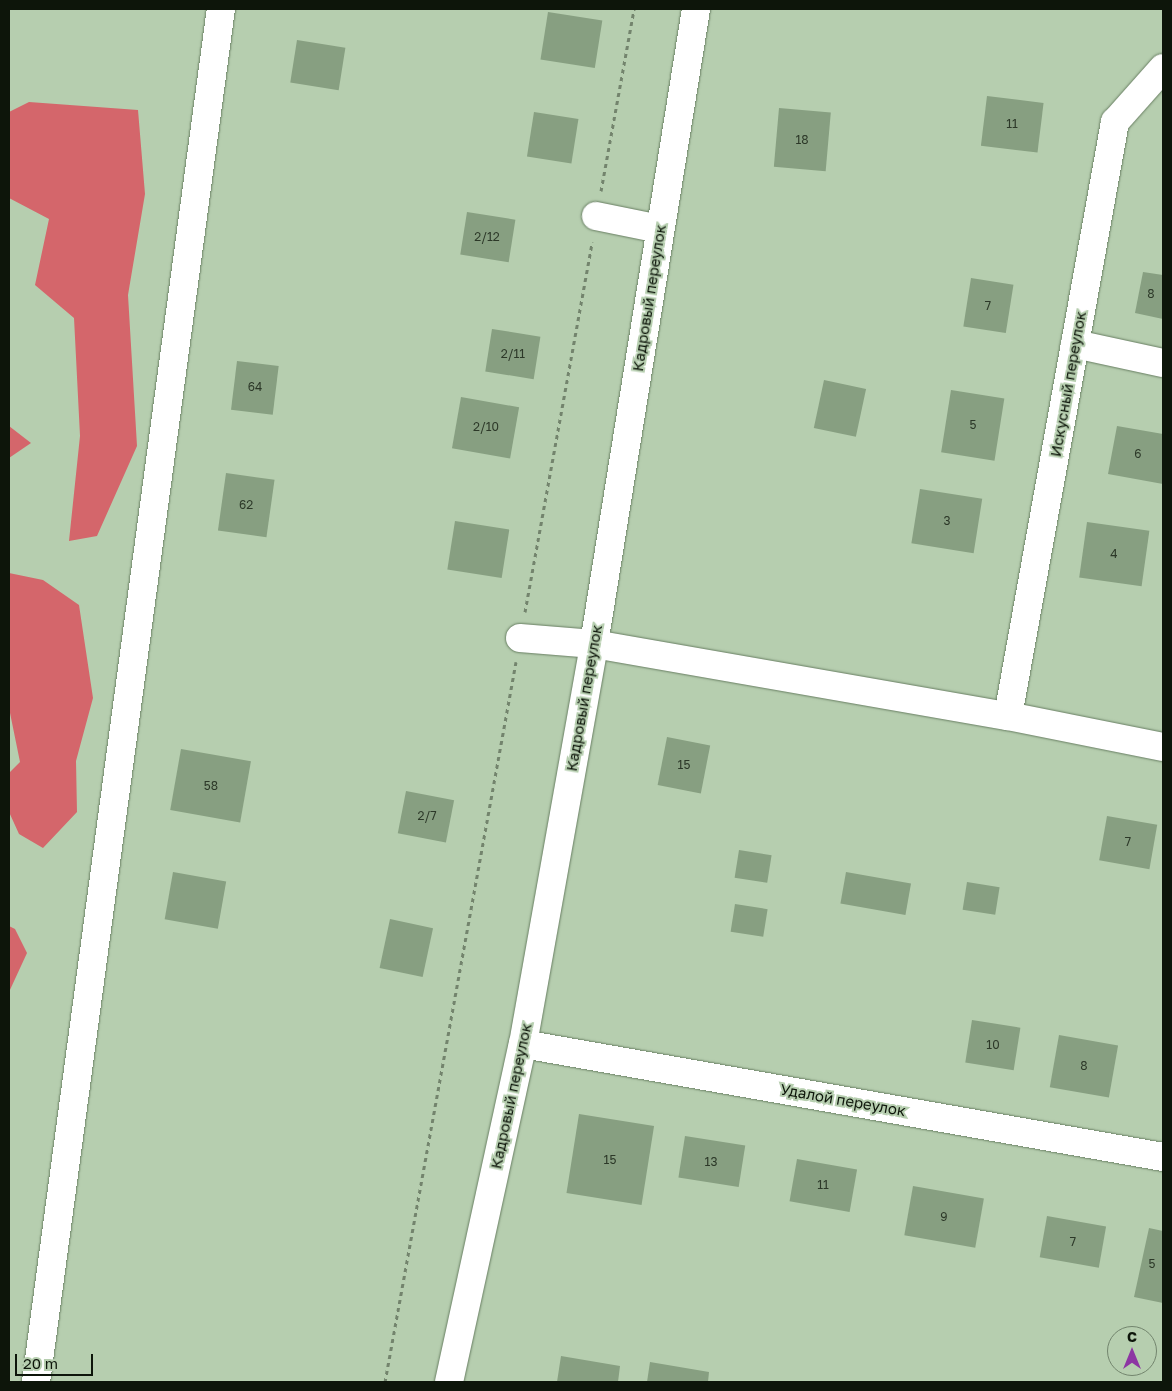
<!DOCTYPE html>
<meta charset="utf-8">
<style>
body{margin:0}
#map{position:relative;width:1172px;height:1391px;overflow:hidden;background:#b6ceaf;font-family:"Golos Text",sans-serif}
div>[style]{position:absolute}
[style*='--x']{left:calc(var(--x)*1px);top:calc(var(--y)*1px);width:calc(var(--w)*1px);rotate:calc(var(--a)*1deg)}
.forest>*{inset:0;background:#d4666b}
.building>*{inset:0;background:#879f81;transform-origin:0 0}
.path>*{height:3px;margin-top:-1.5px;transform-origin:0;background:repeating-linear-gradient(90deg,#73846d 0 4px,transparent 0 8px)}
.roads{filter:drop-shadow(0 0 1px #687e62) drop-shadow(0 0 1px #687e62)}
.minor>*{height:28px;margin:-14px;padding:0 14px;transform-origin:14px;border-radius:14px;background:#fff}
span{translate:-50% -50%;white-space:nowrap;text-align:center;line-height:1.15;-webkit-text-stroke:4px #b6ceaf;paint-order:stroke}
.number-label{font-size:12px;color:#2c3828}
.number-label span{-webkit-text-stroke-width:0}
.street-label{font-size:15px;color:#0d150a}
.frame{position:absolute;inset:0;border:10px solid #0d150a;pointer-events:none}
.north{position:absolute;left:1107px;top:1326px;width:50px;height:50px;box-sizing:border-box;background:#b6ceaf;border:1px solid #72846d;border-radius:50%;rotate:0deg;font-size:14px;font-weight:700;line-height:20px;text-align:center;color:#0d150a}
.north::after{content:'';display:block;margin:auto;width:18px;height:22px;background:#8d36a3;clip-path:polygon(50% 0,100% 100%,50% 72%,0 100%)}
.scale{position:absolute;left:15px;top:1354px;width:78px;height:22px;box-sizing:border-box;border:2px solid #0d150a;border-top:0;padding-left:6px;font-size:15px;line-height:18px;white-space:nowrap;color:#0d150a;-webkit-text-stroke:4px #b6ceaf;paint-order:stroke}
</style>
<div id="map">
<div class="forest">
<div style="clip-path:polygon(29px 102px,138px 110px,145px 194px,128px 295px,137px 446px,97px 536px,69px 541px,80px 436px,74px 318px,35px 285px,49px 219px,9px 198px,9px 112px)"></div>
<div style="clip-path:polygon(9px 426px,31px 443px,9px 458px)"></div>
<div style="clip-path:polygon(9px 573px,43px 580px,79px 605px,93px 698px,76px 761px,77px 812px,43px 848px,19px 834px,9px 812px,9px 773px,20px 762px,9px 708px)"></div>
<div style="clip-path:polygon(9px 926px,15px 929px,27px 953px,9px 992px)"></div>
</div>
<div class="building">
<div style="left:548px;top:12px;width:55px;height:48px;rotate:9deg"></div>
<div style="left:297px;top:40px;width:49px;height:43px;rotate:9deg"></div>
<div style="left:987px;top:96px;width:57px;height:50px;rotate:7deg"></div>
<div style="left:779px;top:108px;width:52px;height:59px;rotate:5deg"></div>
<div style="left:534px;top:112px;width:45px;height:45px;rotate:9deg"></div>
<div style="left:467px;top:212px;width:49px;height:43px;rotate:9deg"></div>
<div style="clip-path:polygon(1143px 272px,1163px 275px,1163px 319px,1135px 313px)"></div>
<div style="left:971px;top:278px;width:43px;height:49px;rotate:9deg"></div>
<div style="left:492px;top:329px;width:49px;height:43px;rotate:9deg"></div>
<div style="left:237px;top:361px;width:42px;height:49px;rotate:7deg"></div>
<div style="left:824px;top:380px;width:43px;height:49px;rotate:12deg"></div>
<div style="left:951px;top:390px;width:54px;height:63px;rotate:9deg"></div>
<div style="left:461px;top:397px;width:59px;height:52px;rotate:10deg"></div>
<div style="clip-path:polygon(1117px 426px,1163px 434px,1163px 484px,1108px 474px)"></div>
<div style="left:226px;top:473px;width:49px;height:58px;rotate:8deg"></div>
<div style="left:920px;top:489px;width:63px;height:55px;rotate:9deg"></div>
<div style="left:455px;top:521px;width:55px;height:49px;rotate:9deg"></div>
<div style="left:1087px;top:522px;width:63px;height:56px;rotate:8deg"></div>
<div style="left:667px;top:737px;width:44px;height:49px;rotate:11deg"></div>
<div style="left:181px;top:749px;width:71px;height:62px;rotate:10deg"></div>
<div style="left:406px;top:791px;width:49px;height:43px;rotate:11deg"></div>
<div style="left:1107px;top:816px;width:51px;height:45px;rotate:10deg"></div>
<div style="left:739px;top:850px;width:33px;height:28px;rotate:9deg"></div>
<div style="left:173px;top:872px;width:54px;height:48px;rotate:10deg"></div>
<div style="left:846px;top:872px;width:66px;height:32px;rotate:10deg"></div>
<div style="left:967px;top:882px;width:33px;height:28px;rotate:9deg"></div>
<div style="left:735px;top:904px;width:33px;height:28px;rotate:9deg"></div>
<div style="left:390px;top:919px;width:44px;height:50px;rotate:12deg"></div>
<div style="left:972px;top:1020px;width:49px;height:43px;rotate:9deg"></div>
<div style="left:1059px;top:1035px;width:60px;height:53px;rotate:10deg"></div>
<div style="left:579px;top:1114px;width:76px;height:80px;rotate:9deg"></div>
<div style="left:685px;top:1136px;width:61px;height:42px;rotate:9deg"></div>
<div style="left:797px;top:1159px;width:61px;height:43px;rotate:10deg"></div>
<div style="left:913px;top:1186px;width:72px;height:50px;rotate:10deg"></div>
<div style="left:1047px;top:1216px;width:60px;height:42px;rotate:10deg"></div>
<div style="clip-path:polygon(1149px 1228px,1163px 1231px,1163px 1303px,1134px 1297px)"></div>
<div style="clip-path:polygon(561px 1356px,620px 1366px,618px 1382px,557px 1382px)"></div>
<div style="clip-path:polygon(650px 1362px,709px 1372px,708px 1382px,647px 1382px)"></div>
</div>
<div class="path">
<div style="--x:601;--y:191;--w:185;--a:-79.7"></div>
<div style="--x:525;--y:612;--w:376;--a:-79.7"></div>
<div style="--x:385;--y:1382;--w:732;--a:-79.69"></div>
</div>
<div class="roads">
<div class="minor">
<div style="--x:596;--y:216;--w:65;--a:11.5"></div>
<div style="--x:1075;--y:344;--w:90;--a:12.2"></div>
<div style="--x:520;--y:638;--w:74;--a:4.6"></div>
<div style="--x:594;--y:644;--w:420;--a:9.9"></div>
<div style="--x:1008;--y:716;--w:158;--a:11.3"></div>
<div style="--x:1008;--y:716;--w:604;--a:-79.79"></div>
<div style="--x:1115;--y:122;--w:72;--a:-48.4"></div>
<div style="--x:523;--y:1044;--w:650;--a:10.01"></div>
<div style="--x:36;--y:1382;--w:1385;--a:-82.33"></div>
<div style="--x:449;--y:1382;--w:346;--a:-77.7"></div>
<div style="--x:523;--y:1044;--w:406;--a:-79.9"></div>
<div style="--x:594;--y:644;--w:643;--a:-80.87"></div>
</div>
</div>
<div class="number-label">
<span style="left:1012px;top:124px">11</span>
<span style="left:802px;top:140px">18</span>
<span style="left:487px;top:237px">2/12</span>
<span style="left:1151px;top:294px">8</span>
<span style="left:988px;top:306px">7</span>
<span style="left:513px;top:354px">2/11</span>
<span style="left:255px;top:387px">64</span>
<span style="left:973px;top:425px">5</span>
<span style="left:486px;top:427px">2/10</span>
<span style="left:1138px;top:454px">6</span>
<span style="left:246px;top:505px">62</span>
<span style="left:947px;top:521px">3</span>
<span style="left:1114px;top:554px">4</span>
<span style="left:684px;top:765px">15</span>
<span style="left:211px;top:786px">58</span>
<span style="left:427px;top:816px">2/7</span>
<span style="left:1128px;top:842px">7</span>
<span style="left:993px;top:1045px">10</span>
<span style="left:1084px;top:1066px">8</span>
<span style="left:610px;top:1160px">15</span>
<span style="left:711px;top:1162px">13</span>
<span style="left:823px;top:1185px">11</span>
<span style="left:944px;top:1217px">9</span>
<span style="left:1073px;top:1242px">7</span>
<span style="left:1152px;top:1264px">5</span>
</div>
<div class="street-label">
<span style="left:649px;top:298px;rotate:-81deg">Кадровый переулок</span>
<span style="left:1068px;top:384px;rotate:-80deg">Искусный переулок</span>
<span style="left:584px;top:698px;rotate:-80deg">Кадровый переулок</span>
<span style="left:511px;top:1096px;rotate:-78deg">Кадровый переулок</span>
<span style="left:843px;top:1100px;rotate:10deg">Удалой переулок</span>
</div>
<div class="frame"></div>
<div class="north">С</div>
<div class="scale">20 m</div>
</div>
